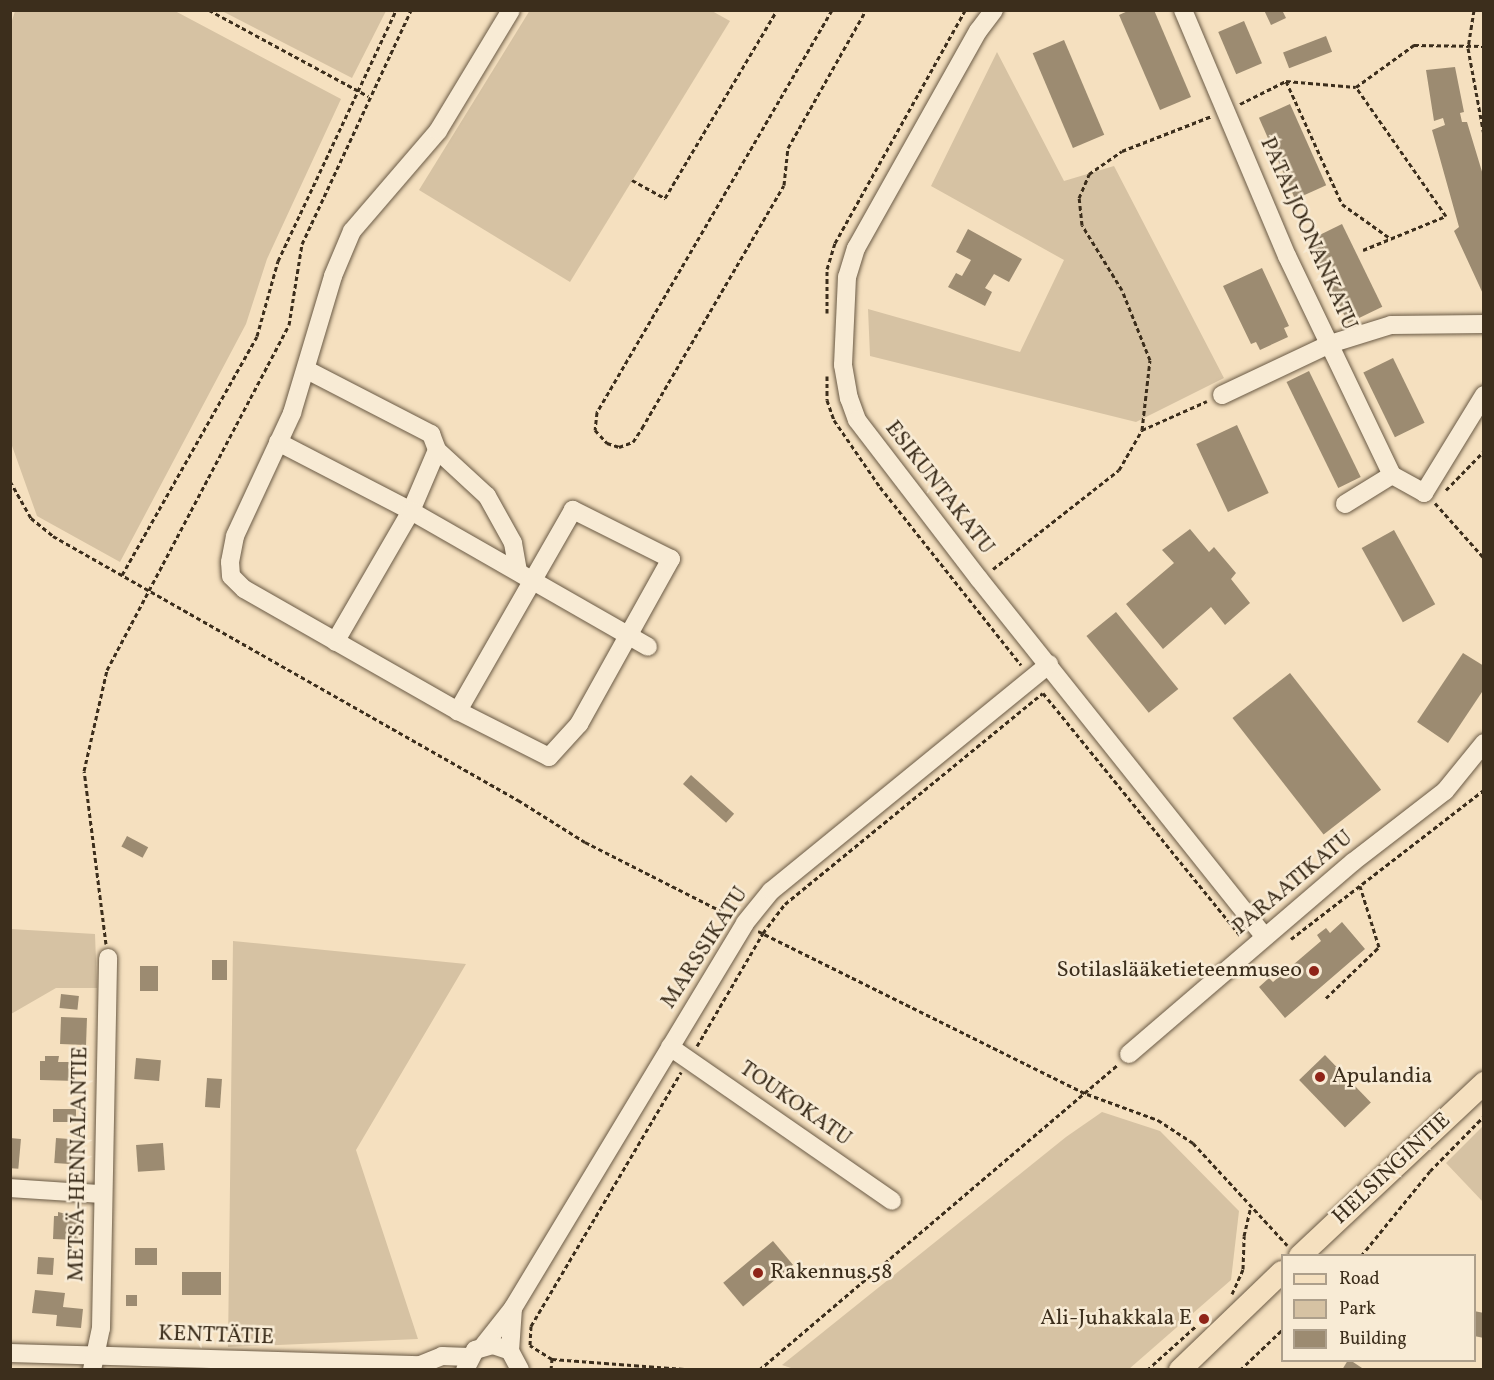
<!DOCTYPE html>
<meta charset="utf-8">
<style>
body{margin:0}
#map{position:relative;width:1494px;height:1380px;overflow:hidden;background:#f5e0bf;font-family:Vollkorn,serif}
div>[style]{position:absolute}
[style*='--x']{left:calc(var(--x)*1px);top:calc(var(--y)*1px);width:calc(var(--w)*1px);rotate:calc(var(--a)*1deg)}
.green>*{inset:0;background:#d6c2a3}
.building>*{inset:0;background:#9c8b71;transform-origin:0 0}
.path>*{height:3px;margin-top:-1.5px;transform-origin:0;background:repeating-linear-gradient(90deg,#3c2e1c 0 4.5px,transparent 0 7.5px)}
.roads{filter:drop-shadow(0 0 2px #6a5a45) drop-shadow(0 0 2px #6a5a45)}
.minor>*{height:18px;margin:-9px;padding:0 9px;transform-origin:9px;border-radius:9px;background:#f8ebd5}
.major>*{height:22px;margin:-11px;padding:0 11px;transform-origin:11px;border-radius:11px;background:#f5e0bf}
.dots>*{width:16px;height:16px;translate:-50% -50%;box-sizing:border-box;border:3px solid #f8ebd5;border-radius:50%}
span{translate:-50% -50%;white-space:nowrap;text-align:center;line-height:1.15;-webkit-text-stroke:5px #f8ebd5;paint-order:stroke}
.street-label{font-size:22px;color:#3c2e1c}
.poi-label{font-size:22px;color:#3c2e1c}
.right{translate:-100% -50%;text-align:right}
.left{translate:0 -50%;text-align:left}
.frame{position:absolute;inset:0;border:12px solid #3c2e1c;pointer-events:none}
.legend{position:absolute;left:1281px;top:1254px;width:195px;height:108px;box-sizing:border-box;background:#f8ebd5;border:2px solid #ad9f8b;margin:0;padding:8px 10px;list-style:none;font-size:18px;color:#3c2e1c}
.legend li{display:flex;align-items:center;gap:12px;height:30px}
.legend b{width:30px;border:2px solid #ad9f8b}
</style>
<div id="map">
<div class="green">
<div style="clip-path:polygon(530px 10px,712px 11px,730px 21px,570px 282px,419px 190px)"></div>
<div style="clip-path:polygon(15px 11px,175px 11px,341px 99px,267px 259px,246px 324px,120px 562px,37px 516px,11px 443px,10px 27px)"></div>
<div style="clip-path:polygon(222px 11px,386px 11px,352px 78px)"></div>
<div style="clip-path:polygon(997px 52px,1064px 181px,1114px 166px,1224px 378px,1136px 422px,870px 356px,868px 309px,1020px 352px,1064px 260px,931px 186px)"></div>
<div style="clip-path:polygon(11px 929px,95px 934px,97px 988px,56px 988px,11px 1014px)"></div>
<div style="clip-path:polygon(233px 941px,466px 964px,356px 1150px,418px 1339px,228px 1347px)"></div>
<div style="clip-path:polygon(1102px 1112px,1160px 1131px,1239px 1211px,1231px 1280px,1129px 1369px,797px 1370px,782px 1365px,1066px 1137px)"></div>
<div style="clip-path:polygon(1483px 1126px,1483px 1202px,1446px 1163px)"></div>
</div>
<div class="building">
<div style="clip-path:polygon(1130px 10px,1154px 10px,1191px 97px,1160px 110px,1119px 15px)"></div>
<div style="clip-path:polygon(1264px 10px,1282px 10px,1286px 18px,1271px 25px)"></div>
<div style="left:1244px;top:21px;width:46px;height:28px;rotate:67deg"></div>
<div style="left:1326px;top:36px;width:17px;height:46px;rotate:69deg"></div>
<div style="left:1064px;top:40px;width:103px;height:34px;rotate:67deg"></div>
<div style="clip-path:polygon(1455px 67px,1464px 112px,1460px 113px,1462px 122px,1467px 122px,1483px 175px,1484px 296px,1454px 231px,1459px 227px,1432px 130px,1445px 125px,1443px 118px,1434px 121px,1426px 70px)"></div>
<div style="left:1290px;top:104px;width:89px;height:34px;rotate:66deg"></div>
<div style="left:1342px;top:224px;width:92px;height:38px;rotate:64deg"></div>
<div style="clip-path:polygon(968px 229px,1022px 259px,1009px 282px,994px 274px,985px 288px,992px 292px,985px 306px,948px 287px,956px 273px,962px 276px,971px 260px,956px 252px)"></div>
<div style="clip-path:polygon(1262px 268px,1289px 326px,1284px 328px,1288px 337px,1260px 350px,1256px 342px,1251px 344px,1223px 286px)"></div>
<div style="left:1393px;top:358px;width:72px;height:33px;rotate:64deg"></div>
<div style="left:1309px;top:371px;width:118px;height:25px;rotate:64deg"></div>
<div style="left:1237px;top:425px;width:75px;height:45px;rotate:65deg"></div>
<div style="clip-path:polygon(1190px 529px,1209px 552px,1214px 547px,1236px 573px,1231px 579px,1250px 603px,1225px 625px,1211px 607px,1163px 649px,1126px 604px,1174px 563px,1162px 550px)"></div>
<div style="left:1394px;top:530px;width:85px;height:37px;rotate:61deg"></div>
<div style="left:1116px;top:612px;width:99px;height:38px;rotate:51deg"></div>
<div style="clip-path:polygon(1463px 653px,1484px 666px,1484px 689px,1448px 743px,1417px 722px)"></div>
<div style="left:1290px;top:673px;width:148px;height:73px;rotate:52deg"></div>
<div style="left:691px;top:775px;width:58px;height:12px;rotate:42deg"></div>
<div style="left:127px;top:836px;width:24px;height:12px;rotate:28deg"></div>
<div style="clip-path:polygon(1342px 922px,1365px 949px,1285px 1018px,1259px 987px,1269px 978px,1273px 982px,1321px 941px,1317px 935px,1326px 928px,1330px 933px)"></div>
<div style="left:212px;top:960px;width:15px;height:20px"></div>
<div style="left:140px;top:966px;width:18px;height:25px"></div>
<div style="left:61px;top:994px;width:18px;height:14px;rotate:6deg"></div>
<div style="left:61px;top:1017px;width:26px;height:27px;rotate:2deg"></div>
<div style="left:1325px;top:1055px;width:66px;height:36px;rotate:46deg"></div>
<div style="clip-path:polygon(45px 1056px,59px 1056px,58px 1062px,77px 1062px,77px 1081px,40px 1080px,40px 1061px,45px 1061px)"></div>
<div style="left:136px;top:1058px;width:25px;height:21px;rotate:5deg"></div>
<div style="left:207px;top:1078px;width:15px;height:29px;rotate:4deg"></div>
<div style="left:53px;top:1109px;width:23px;height:13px"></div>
<div style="left:10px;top:1138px;width:11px;height:30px;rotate:5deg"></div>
<div style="left:56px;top:1138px;width:27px;height:25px;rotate:4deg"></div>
<div style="left:163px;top:1143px;width:27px;height:27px;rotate:86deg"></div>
<div style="clip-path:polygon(58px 1212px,79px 1217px,78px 1240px,53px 1239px,54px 1216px,58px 1216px)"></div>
<div style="left:773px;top:1241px;width:31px;height:65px;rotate:50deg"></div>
<div style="left:135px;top:1248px;width:22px;height:17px"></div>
<div style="left:38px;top:1257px;width:16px;height:17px;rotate:4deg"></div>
<div style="left:182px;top:1272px;width:39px;height:23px"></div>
<div style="clip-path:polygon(35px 1290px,65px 1293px,63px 1307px,83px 1309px,81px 1328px,56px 1326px,57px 1315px,32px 1313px)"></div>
<div style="left:126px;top:1295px;width:11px;height:11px"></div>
<div style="clip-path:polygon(1474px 1311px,1484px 1313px,1484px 1338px,1474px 1336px)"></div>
<div style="clip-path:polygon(1348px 1360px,1350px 1360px,1365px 1370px,1342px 1370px)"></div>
</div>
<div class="path">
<div style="--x:209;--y:10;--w:181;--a:28.4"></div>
<div style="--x:832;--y:10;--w:466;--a:120.3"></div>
<div style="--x:597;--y:412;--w:18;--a:96"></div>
<div style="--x:595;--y:430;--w:18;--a:47"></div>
<div style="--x:607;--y:443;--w:13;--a:18"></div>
<div style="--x:619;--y:447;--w:15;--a:-20"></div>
<div style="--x:633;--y:442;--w:17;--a:-57"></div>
<div style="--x:642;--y:428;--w:281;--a:-59.7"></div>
<div style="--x:784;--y:185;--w:37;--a:-84"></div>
<div style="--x:788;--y:148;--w:159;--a:-60.5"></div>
<div style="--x:1474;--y:10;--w:38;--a:99"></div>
<div style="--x:1468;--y:48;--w:88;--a:79.6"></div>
<div style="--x:1286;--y:81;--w:135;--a:65.5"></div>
<div style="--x:1342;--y:204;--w:60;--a:35.5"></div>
<div style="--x:1240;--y:104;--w:51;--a:-26.6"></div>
<div style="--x:1286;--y:81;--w:70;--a:4.9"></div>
<div style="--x:632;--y:180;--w:38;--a:29"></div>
<div style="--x:665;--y:198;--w:219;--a:-59.2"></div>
<div style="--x:1363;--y:250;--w:90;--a:-22.3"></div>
<div style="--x:1446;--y:216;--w:157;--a:-124.9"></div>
<div style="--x:1356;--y:87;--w:72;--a:-35.9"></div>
<div style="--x:1414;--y:45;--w:70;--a:0.8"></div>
<div style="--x:827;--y:313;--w:44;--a:-90"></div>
<div style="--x:827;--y:269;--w:27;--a:-73"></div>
<div style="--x:835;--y:243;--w:267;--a:-60.8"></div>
<div style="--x:827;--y:376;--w:24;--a:90"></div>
<div style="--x:827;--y:400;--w:21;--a:71"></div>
<div style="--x:834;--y:420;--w:81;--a:55.5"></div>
<div style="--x:880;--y:487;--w:227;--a:51.6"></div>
<div style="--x:1142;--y:430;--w:70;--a:-83.5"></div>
<div style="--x:1150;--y:360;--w:75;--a:-111.8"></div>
<div style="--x:1122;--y:290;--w:76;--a:-121.6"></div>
<div style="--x:1082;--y:225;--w:27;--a:-96"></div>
<div style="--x:1079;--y:198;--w:26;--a:-67"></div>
<div style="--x:1089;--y:174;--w:40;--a:-34.9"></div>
<div style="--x:1122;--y:151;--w:97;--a:-21.3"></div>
<div style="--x:10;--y:481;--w:43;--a:60.4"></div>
<div style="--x:31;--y:518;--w:28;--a:39"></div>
<div style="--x:53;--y:536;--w:535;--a:29.59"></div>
<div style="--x:518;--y:800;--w:79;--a:32.1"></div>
<div style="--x:585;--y:842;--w:164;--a:26.9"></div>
<div style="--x:1446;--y:490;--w:54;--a:-45.7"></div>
<div style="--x:1435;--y:503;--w:74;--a:48.3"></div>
<div style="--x:993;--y:569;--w:160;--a:-38.2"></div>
<div style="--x:1119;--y:470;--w:46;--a:-60.1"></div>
<div style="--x:1142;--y:430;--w:71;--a:-24"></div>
<div style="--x:122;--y:575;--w:274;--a:-60.5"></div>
<div style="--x:257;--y:336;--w:78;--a:-74.4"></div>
<div style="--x:278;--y:261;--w:277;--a:-64.8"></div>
<div style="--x:758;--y:931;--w:367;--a:26.4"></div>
<div style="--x:1087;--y:1094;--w:76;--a:20.1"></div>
<div style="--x:1158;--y:1120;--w:42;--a:33.3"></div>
<div style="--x:1193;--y:1143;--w:139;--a:47.3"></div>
<div style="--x:1291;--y:939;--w:244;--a:-37.7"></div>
<div style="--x:106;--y:944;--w:174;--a:-97.2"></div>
<div style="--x:84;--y:771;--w:104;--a:-77.2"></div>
<div style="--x:107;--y:670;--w:390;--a:-62.2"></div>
<div style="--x:289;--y:325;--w:82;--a:-80.9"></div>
<div style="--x:302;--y:244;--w:258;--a:-65"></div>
<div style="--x:1326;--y:998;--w:74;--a:-43.9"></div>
<div style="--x:1379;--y:947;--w:64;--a:-107.3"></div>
<div style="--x:697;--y:1046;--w:131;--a:-59.7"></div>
<div style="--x:763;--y:933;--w:36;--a:-53"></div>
<div style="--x:785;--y:904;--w:333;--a:-39.3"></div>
<div style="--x:1043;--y:693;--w:314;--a:50.9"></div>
<div style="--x:1361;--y:1256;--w:109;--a:-50.9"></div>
<div style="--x:1430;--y:1171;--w:77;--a:-45.5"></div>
<div style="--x:1232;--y:1294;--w:27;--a:-66"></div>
<div style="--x:1243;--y:1269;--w:33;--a:-88"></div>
<div style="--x:1244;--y:1236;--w:31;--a:-77"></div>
<div style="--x:552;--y:1359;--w:146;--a:4.3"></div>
<div style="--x:551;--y:1370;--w:11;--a:-85"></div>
<div style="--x:552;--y:1359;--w:26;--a:-148"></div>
<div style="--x:530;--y:1345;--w:19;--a:-87"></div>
<div style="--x:531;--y:1326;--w:295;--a:-59.4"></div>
<div style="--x:759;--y:1370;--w:470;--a:-40.4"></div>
<div style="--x:1147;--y:1370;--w:66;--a:-41.9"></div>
<div style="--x:1240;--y:1370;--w:58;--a:-43.6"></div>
</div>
<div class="roads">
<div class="minor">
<div style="--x:994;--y:10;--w:26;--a:127"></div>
<div style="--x:978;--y:31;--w:249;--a:119.3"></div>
<div style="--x:856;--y:248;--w:30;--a:107"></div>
<div style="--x:847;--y:277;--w:88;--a:92.6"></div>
<div style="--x:843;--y:365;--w:34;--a:80"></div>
<div style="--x:849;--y:398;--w:23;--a:70"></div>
<div style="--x:857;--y:420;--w:200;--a:52.5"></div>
<div style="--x:979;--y:579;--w:458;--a:51.4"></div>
<div style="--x:1183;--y:10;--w:267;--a:67.1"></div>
<div style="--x:1287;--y:256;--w:243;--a:64.4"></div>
<div style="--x:307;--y:370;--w:140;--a:27.3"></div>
<div style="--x:431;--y:434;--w:17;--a:69"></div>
<div style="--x:437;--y:450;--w:66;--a:113.1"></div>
<div style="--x:411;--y:511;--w:151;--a:120.1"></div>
<div style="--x:1222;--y:395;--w:119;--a:-25.3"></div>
<div style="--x:1330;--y:344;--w:64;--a:-17.3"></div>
<div style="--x:1391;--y:325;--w:93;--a:-0.6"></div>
<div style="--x:278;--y:442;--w:150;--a:27.4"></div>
<div style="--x:411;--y:511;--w:273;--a:29.8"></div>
<div style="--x:437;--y:450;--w:68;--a:42.6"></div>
<div style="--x:487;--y:496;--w:54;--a:61"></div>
<div style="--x:513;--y:543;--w:28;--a:80"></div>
<div style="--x:1392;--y:475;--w:37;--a:29"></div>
<div style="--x:1424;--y:493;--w:115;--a:-58.5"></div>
<div style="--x:1345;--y:504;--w:55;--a:-31.7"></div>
<div style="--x:458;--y:711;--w:102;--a:26.8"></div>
<div style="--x:549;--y:757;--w:45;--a:-47.7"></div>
<div style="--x:579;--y:724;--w:189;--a:-60.9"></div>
<div style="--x:671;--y:559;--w:110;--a:-153.4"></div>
<div style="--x:573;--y:510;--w:232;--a:119.8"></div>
<div style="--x:458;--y:711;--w:246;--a:-150.3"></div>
<div style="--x:244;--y:589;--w:18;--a:-135"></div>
<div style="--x:231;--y:576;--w:14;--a:-94"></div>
<div style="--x:230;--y:562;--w:26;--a:-79"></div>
<div style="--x:235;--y:536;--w:136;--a:-65.1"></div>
<div style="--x:292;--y:413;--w:143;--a:-73.3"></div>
<div style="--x:333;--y:276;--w:49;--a:-67.1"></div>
<div style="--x:352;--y:231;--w:132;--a:-49.3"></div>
<div style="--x:438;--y:131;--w:141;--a:-58.9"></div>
<div style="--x:670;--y:1047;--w:270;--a:34.7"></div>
<div style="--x:1129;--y:1054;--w:295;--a:-40.6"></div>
<div style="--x:1353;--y:862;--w:116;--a:-37.7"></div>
<div style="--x:1445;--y:791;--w:62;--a:-50.9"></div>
<div style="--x:10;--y:1188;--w:91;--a:3.8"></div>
<div style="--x:483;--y:1346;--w:48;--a:-51.7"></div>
<div style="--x:513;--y:1308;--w:449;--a:-58.9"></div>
<div style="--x:745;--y:923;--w:41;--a:-50.9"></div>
<div style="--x:771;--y:891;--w:359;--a:-39.2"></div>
<div style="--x:510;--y:1351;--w:43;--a:-86"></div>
<div style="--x:10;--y:1353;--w:410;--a:1.7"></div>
<div style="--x:420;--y:1365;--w:24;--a:-22"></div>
<div style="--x:442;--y:1356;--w:27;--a:2"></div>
<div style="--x:92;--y:1370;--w:43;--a:-77.9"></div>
<div style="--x:101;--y:1328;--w:370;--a:-88.9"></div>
<div style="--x:465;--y:1370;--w:22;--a:-63"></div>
<div style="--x:475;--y:1350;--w:19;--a:-16"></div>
<div style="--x:493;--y:1345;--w:18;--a:19"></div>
<div style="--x:510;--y:1351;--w:21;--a:62"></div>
</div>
<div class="major">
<div style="--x:1300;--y:1256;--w:253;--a:-43.2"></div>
<div style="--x:1180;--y:1370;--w:141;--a:-43.9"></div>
</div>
</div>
<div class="dots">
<div style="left:1314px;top:971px;background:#8f2418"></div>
<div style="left:1320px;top:1077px;background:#8f2418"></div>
<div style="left:758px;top:1273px;background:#8f2418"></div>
<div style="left:1204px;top:1319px;background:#8f2418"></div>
</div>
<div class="street-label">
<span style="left:1308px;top:234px;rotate:66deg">PATALJOONANKATU</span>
<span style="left:939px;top:488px;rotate:52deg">ESIKUNTAKATU</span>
<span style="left:1293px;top:883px;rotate:-40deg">PARAATIKATU</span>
<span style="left:705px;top:948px;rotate:-57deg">MARSSIKATU</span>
<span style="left:795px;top:1104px;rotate:35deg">TOUKOKATU</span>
<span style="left:79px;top:1164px;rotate:-89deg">METSÄ-HENNALANTIE</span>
<span style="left:1392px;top:1169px;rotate:-43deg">HELSINGINTIE</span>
<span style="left:216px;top:1336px;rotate:2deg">KENTTÄTIE</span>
</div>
<div class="poi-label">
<span class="right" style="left:1302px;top:971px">Sotilaslääketieteenmuseo</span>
<span class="left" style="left:1332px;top:1077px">Apulandia</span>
<span class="left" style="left:770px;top:1273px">Rakennus 58</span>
<span class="right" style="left:1192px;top:1319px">Ali-Juhakkala E</span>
</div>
<div class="frame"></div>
<ul class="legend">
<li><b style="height:8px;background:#f5e0bf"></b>Road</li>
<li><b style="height:16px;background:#d6c2a3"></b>Park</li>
<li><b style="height:16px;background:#9c8b71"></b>Building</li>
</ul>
</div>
